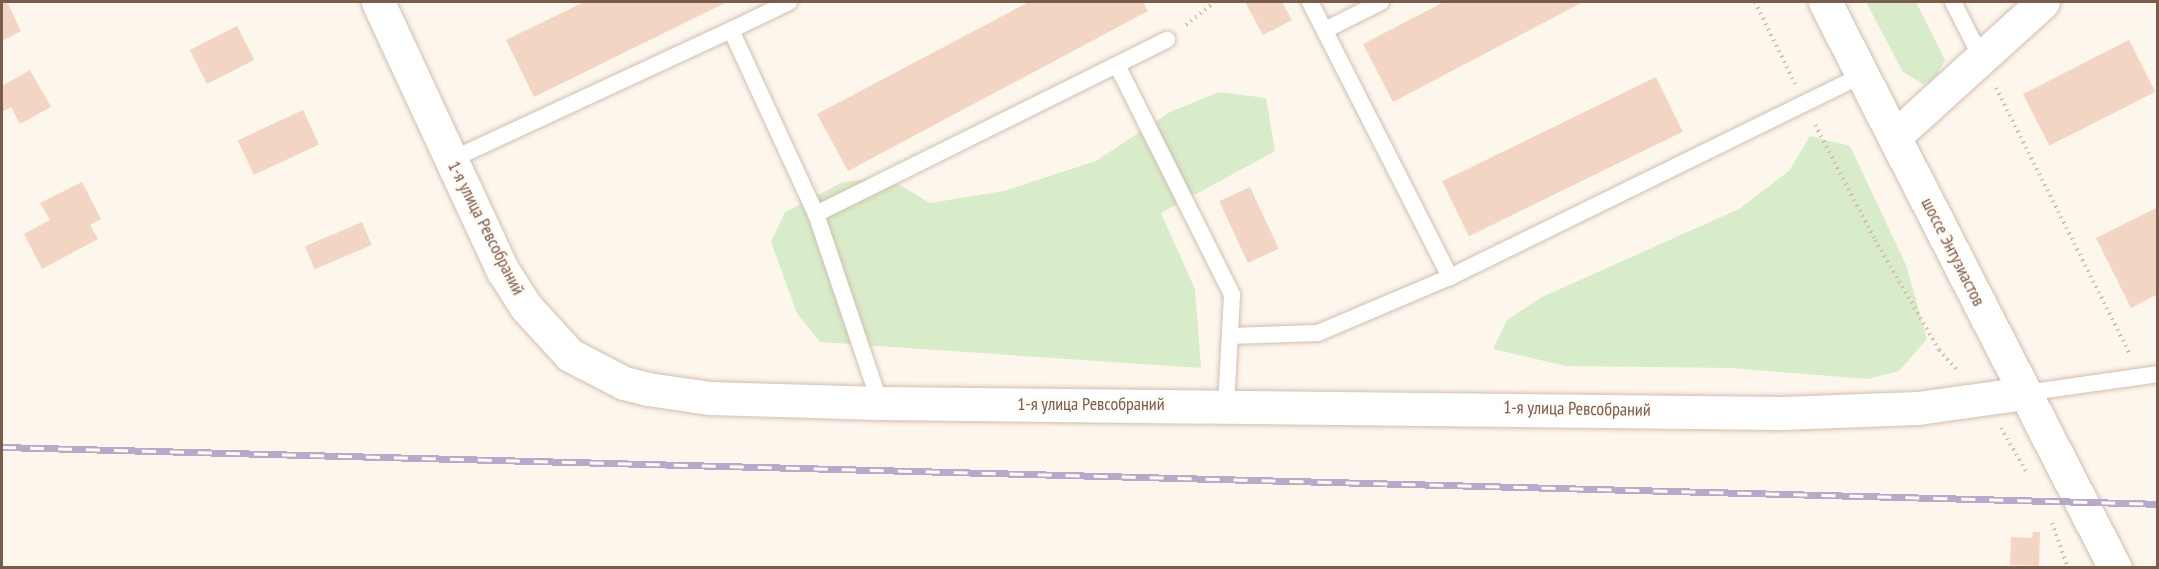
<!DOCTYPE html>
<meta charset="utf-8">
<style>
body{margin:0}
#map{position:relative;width:2159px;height:569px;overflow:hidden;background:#fdf6ec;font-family:"PT Sans Narrow",sans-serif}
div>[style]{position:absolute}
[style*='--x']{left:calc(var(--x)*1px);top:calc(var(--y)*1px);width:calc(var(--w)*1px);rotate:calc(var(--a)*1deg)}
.green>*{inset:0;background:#d8ecc9}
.building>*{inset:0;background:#f3d5c3;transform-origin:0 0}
.path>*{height:4px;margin-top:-2px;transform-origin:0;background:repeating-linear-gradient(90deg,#d9b8a5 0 1.5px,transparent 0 6px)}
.roads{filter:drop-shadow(0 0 2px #d1beb0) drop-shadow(0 0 2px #d1beb0)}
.lane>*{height:16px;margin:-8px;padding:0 8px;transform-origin:8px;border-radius:8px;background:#fff}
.street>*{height:33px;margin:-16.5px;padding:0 16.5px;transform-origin:16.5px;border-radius:16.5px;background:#fff}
.secondary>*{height:33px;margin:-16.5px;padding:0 16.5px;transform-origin:16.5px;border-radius:16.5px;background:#fff}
.rail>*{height:7px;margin-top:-3.5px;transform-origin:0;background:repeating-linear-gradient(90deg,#fffaf3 0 14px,#b9a8c9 0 28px);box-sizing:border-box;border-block:2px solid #b9a8c9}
span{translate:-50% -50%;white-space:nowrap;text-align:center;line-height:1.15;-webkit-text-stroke:4.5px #fffaf3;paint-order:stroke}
.street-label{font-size:18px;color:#7a5c4d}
.frame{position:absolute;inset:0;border:3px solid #7a5c4d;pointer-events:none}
</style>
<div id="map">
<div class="green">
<div style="clip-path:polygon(1866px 2px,1916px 2px,1945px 60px,1935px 78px,1923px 84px,1903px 72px)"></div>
<div style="clip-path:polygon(1219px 92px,1266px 98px,1275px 151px,1161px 213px,1195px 289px,1201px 368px,820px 342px,797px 313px,771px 242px,785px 212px,843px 182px,886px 177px,930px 203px,1004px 191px,1096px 161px,1170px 112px)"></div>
<div style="clip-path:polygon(1810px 136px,1850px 146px,1906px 265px,1927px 339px,1899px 371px,1868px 379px,1730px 368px,1566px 366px,1493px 349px,1507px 320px,1542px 297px,1739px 209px,1789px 171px)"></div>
</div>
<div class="building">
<div style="clip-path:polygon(2px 2px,7px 2px,21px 31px,2px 41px)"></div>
<div style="clip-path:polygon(584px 2px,727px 2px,534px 97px,506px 40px)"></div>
<div style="clip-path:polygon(1029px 2px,1143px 2px,1148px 11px,848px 171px,817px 114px)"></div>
<div style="clip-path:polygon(1245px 2px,1282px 2px,1292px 20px,1263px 35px)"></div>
<div style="clip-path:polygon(1444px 2px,1583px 2px,1393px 102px,1363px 44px)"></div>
<div style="left:237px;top:26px;width:38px;height:53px;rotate:63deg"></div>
<div style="left:2129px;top:40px;width:58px;height:119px;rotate:63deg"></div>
<div style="clip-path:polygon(30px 70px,51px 107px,20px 124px,11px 107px,2px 112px,2px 86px)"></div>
<div style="left:1656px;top:77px;width:61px;height:238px;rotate:64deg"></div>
<div style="left:303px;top:110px;width:38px;height:72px;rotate:65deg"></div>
<div style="clip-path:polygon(82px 182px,101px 219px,90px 225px,98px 239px,42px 269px,24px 234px,50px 220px,40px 203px)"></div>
<div style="left:1250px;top:187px;width:68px;height:34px;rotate:65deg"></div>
<div style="clip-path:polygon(2158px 207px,2158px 294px,2131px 308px,2096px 238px)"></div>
<div style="left:362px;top:222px;width:25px;height:62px;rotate:67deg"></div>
<div style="clip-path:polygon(2033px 532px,2040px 532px,2039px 566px,2010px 565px,2011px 537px,2032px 538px)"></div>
</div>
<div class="path">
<div style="--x:1755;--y:2;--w:91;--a:64"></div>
<div style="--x:1186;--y:25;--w:36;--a:-39"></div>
<div style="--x:1996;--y:88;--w:298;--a:63.3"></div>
<div style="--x:1815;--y:125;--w:130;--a:62.4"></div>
<div style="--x:1875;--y:240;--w:127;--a:59.8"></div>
<div style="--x:1939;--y:350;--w:27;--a:48"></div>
<div style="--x:2001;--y:428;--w:50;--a:59.8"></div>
<div style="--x:2052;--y:523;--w:48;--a:70.4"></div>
</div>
<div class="roads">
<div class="lane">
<div style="--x:789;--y:2;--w:64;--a:154.2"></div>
<div style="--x:731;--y:30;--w:203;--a:65.2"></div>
<div style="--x:816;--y:214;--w:200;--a:71.3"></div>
<div style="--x:1310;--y:2;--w:309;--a:63"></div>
<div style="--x:1450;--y:277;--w:460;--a:-26.1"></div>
<div style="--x:1953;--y:2;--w:62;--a:63"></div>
<div style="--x:1325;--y:30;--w:63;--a:-26.6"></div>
<div style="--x:1117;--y:65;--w:257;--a:63.4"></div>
<div style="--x:1232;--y:295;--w:110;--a:93.1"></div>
<div style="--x:451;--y:160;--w:309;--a:-24.9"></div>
<div style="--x:816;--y:214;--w:392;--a:-26.4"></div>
<div style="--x:1230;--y:336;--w:88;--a:-2"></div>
<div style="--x:1318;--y:333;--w:143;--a:-23"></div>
<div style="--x:2025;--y:393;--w:134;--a:-8.1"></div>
</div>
<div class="street">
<div style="--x:378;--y:2;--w:297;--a:65.1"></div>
<div style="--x:503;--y:271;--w:43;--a:57.4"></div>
<div style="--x:526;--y:307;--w:65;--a:47.5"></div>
<div style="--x:570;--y:355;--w:61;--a:27.4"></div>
<div style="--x:624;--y:383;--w:25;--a:14"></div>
<div style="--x:648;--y:389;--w:63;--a:8.3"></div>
<div style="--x:710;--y:398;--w:170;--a:1.7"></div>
<div style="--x:880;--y:403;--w:902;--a:0.64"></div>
<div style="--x:1782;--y:413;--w:136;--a:-2.1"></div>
<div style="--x:1918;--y:408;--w:108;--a:-8"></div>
<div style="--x:1894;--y:137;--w:201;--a:-42.2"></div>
</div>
<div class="secondary">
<div style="--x:1825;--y:2;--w:636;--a:62.87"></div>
</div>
</div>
<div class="rail">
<div style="--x:2;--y:447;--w:2157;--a:1.51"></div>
</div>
<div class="street-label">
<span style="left:486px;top:228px;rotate:63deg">1-я улица Ревсобраний</span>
<span style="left:1953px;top:252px;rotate:63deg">шоссе Энтузиастов</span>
<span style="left:1091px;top:404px">1-я улица Ревсобраний</span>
<span style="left:1577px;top:409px;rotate:1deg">1-я улица Ревсобраний</span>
</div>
<div class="frame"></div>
</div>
